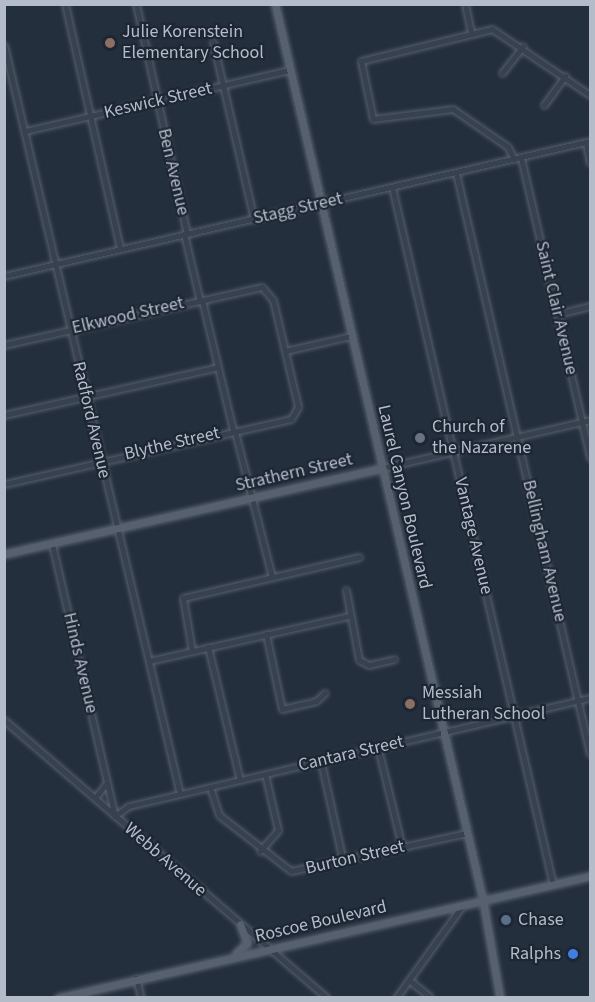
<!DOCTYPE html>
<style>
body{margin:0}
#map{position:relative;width:595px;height:1002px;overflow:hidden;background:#242f3e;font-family:"Source Sans 3",sans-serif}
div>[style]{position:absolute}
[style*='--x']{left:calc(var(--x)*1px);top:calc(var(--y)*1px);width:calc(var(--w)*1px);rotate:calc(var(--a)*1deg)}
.roads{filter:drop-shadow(0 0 2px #565f6c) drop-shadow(0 0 2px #565f6c)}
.minor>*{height:5px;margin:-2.5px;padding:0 2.5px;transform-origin:2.5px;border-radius:2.5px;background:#38414e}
.major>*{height:7px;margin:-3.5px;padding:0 3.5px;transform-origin:3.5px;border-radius:3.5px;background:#56606e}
.dots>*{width:16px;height:16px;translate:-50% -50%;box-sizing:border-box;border:3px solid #1d2633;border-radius:50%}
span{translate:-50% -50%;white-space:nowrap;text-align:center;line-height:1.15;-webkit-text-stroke:4.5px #1d2633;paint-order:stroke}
.poi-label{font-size:18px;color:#b4bcc9}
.left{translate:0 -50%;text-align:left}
.right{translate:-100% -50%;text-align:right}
.street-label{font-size:18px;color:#b4bcc9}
.frame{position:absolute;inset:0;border:6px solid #b4bcc9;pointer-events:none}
</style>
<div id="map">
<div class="roads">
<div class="minor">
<div style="--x:65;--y:4;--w:251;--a:77.3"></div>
<div style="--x:136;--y:4;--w:236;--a:77.5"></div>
<div style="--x:465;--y:4;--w:30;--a:78"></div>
<div style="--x:213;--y:42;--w:182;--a:77"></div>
<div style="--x:4;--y:45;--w:769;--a:76.78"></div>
<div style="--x:502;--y:73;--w:34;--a:-52"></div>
<div style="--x:544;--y:105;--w:36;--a:-54"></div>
<div style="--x:25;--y:131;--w:272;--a:-13"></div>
<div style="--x:586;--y:143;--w:20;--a:79"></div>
<div style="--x:521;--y:158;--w:308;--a:77"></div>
<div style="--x:514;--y:159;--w:13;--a:-117"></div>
<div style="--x:508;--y:147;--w:67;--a:-145.4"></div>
<div style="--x:453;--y:109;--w:81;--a:172.9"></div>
<div style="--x:373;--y:119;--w:59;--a:-101.7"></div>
<div style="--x:361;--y:61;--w:135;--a:-13.7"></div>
<div style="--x:492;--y:29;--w:118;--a:34"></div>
<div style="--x:456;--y:173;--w:596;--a:77.01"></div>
<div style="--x:392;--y:187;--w:716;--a:77.01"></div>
<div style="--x:184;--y:234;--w:69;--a:76.6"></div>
<div style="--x:4;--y:276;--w:601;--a:-12.97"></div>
<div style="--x:202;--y:300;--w:134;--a:76.6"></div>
<div style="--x:558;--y:314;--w:33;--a:-14"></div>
<div style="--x:4;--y:345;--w:264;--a:-12.7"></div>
<div style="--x:262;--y:287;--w:17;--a:50"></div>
<div style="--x:273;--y:300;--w:110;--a:76.8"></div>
<div style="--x:298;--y:407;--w:14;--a:120"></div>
<div style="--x:291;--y:419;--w:294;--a:167.2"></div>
<div style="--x:285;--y:351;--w:68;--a:-12.8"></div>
<div style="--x:4;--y:415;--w:219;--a:-12.6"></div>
<div style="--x:235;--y:432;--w:150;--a:75.7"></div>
<div style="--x:382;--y:468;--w:213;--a:-13"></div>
<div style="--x:52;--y:544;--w:279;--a:77"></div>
<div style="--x:346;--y:590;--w:71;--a:79.5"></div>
<div style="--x:359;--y:660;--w:11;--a:27"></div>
<div style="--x:369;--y:665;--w:26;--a:-13"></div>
<div style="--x:266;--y:634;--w:77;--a:78"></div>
<div style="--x:282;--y:709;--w:35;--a:-13"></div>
<div style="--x:316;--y:701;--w:12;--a:-42"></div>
<div style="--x:208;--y:647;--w:137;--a:76.5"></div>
<div style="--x:192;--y:651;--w:54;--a:-99.6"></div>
<div style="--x:183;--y:598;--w:181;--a:-13.1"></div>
<div style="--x:149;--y:661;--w:204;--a:-12.7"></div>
<div style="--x:4;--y:720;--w:426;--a:40.7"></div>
<div style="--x:378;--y:748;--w:102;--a:76.4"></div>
<div style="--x:321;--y:762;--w:101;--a:77.5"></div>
<div style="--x:210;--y:787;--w:29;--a:72"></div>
<div style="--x:219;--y:815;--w:91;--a:37.9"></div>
<div style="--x:291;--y:871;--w:180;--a:-12.2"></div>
<div style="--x:95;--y:798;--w:18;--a:-52"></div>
<div style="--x:115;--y:816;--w:17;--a:-36"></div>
<div style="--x:129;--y:806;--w:473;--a:-13.2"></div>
<div style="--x:260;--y:851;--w:28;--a:-49"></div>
<div style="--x:278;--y:830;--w:57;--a:-103.1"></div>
<div style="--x:136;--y:978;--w:21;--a:76"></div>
<div style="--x:409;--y:980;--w:27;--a:39"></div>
<div style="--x:396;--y:998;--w:113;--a:-54.3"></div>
</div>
<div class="major">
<div style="--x:275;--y:4;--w:921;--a:76.94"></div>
<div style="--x:483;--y:901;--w:98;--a:80.1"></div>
<div style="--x:4;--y:554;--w:388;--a:-12.8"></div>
<div style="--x:236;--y:953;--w:15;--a:-42"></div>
<div style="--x:247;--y:943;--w:20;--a:-110"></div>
<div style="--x:58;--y:998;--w:546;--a:-12.92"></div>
</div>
</div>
<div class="dots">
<div style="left:110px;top:43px;background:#8d6e63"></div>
<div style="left:420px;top:438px;background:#6b7280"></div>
<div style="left:410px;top:704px;background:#8d6e63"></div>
<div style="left:506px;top:920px;background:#5c6f8a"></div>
<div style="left:573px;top:954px;background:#3f7fe0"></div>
</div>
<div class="poi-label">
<span class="left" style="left:122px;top:43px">Julie Korenstein<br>Elementary School</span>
<span class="left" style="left:432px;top:438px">Church of<br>the Nazarene</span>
<span class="left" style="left:422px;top:704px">Messiah<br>Lutheran School</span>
<span class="left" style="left:518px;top:920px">Chase</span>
<span class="right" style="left:561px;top:954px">Ralphs</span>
</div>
<div class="street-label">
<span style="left:158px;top:101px;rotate:-13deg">Keswick Street</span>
<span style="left:173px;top:172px;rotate:77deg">Ben Avenue</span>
<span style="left:298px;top:209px;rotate:-13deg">Stagg Street</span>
<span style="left:556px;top:308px;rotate:77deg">Saint Clair Avenue</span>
<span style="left:128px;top:316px;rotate:-13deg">Elkwood Street</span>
<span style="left:91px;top:420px;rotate:77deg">Radford Avenue</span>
<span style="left:172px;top:444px;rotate:-13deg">Blythe Street</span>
<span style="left:294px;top:473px;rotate:-13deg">Strathern Street</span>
<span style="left:404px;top:497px;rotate:77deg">Laurel Canyon Boulevard</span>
<span style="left:473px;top:536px;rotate:77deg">Vantage Avenue</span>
<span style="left:544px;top:551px;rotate:77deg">Bellingham Avenue</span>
<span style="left:80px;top:663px;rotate:77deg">Hinds Avenue</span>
<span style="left:351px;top:754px;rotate:-13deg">Cantara Street</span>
<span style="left:355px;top:858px;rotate:-13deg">Burton Street</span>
<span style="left:165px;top:860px;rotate:41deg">Webb Avenue</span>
<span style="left:321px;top:922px;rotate:-13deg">Roscoe Boulevard</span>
</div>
<div class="frame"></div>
</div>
